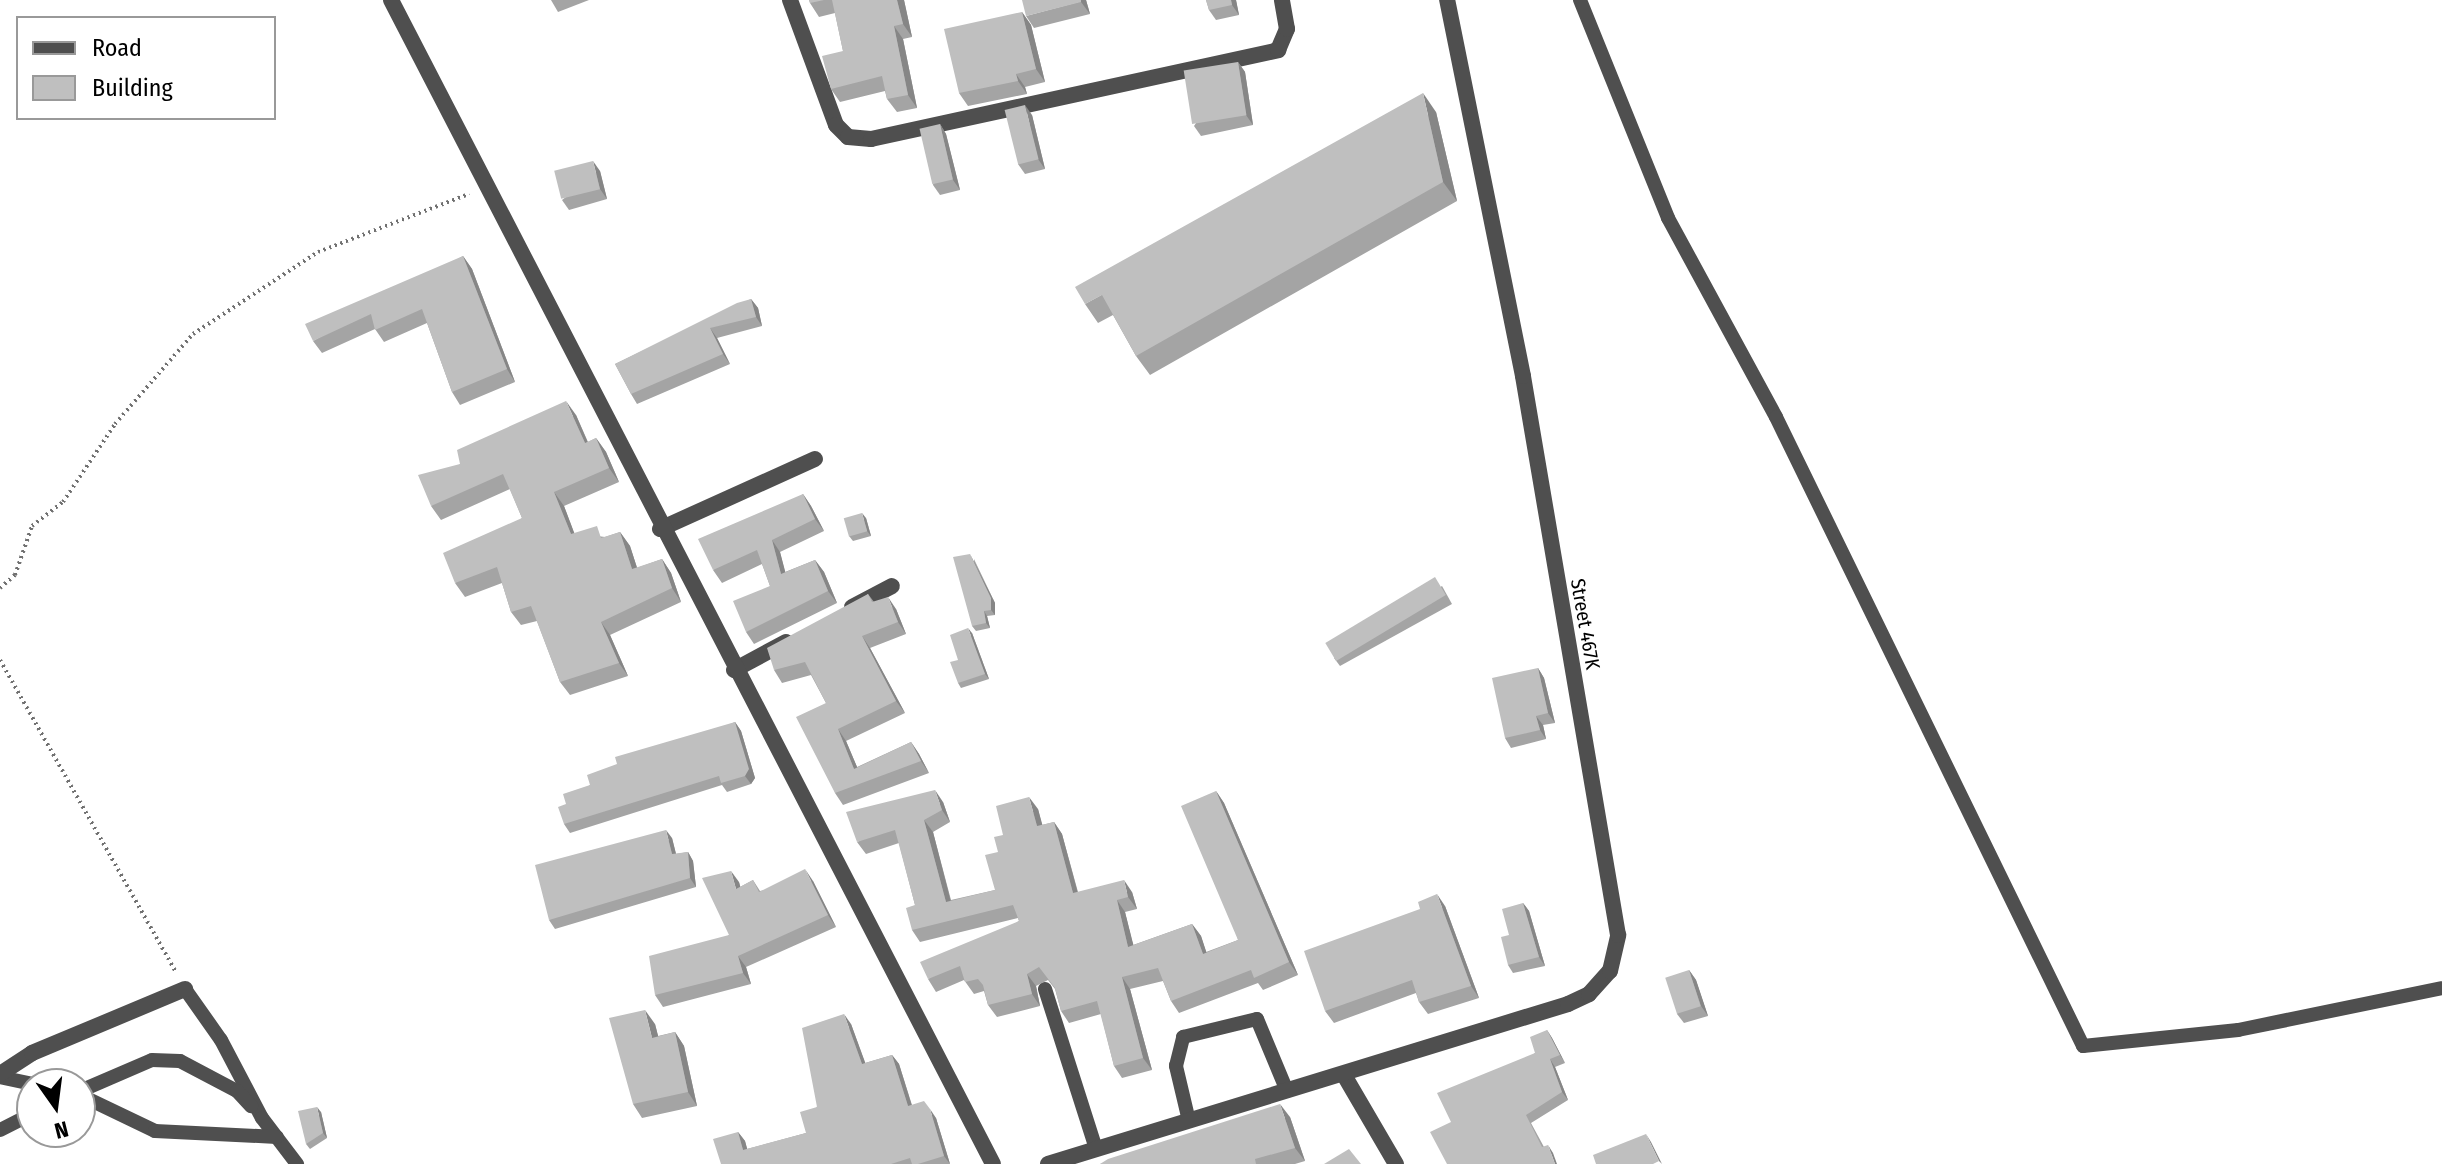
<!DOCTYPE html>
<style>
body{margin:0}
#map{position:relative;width:2442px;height:1164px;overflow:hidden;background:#fff;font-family:"Fira Sans Condensed",sans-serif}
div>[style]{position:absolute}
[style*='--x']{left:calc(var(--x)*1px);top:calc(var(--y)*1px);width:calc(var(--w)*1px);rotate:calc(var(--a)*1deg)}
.path>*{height:4px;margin-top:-2px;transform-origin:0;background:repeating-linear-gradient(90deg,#717171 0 2px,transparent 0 6px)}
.service>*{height:14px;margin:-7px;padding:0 7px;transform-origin:7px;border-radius:7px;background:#4f4f4f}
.minor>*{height:16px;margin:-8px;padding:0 8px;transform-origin:8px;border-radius:8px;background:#4f4f4f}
.tertiary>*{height:16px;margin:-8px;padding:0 8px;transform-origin:8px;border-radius:8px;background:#4f4f4f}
.wall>*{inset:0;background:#a4a4a4}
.shaded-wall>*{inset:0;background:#868686}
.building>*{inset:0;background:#bfbfbf;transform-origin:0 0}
span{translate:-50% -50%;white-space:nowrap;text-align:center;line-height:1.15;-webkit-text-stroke:6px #fff;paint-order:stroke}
.street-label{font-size:20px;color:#000}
.legend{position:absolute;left:16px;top:16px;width:260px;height:104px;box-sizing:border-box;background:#fff;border:2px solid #999;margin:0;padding:10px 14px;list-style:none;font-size:24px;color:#000}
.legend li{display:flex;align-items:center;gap:16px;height:40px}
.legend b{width:40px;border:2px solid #999}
.north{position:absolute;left:16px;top:1068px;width:80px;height:80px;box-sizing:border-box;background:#fff;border:2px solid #999;border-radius:50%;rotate:166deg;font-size:22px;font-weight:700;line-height:32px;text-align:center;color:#000}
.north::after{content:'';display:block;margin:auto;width:28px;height:36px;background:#000;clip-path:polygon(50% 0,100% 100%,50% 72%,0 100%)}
</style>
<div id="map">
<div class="path">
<div style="--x:0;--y:588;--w:20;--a:-41"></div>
<div style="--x:15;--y:575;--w:52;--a:-70.9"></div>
<div style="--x:32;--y:526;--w:39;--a:-38"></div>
<div style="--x:63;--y:502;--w:94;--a:-56.3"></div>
<div style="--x:115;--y:424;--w:119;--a:-49.1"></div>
<div style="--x:193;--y:334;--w:149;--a:-33.3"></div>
<div style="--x:318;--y:252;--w:162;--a:-21"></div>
<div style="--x:0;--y:660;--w:357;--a:60.6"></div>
</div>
<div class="service">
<div style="--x:1580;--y:0;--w:235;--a:68"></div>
<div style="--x:1668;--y:218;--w:226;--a:61.5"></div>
<div style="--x:1776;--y:417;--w:700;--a:63.98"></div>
<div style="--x:2083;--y:1046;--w:156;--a:-5.9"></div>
<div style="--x:2238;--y:1030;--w:208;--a:-11.6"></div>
<div style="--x:185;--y:989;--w:62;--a:54.8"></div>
<div style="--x:221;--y:1040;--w:88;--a:62.3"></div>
<div style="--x:262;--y:1118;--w:58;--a:52.7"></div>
<div style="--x:1045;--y:989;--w:168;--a:72.3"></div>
<div style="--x:0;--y:1077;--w:34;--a:12"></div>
<div style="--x:80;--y:1091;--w:78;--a:-23.3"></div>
<div style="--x:152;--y:1060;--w:28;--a:2"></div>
<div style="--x:180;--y:1061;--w:64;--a:27.8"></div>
<div style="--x:237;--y:1091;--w:21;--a:47"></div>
<div style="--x:80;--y:1095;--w:83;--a:25.6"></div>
<div style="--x:155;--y:1131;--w:122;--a:2.8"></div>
<div style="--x:1189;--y:1121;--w:57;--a:-103.3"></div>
<div style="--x:1176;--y:1066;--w:30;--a:-76"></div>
<div style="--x:1183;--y:1037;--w:76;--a:-13.7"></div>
<div style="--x:1257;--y:1019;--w:78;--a:67.4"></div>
<div style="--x:0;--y:1130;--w:36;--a:-27"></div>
</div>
<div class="minor">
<div style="--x:790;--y:0;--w:133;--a:69.8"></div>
<div style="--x:836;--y:125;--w:17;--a:45"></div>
<div style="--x:848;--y:137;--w:23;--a:5"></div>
<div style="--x:871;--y:139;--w:417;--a:-12.3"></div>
<div style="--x:1278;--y:50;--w:23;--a:-67"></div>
<div style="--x:1287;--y:29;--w:29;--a:-100"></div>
<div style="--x:660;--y:529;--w:170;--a:-24.3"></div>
<div style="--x:852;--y:607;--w:45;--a:-27.7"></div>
<div style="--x:734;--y:670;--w:59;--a:-28.3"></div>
<div style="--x:0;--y:1074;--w:38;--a:-33"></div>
<div style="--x:32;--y:1053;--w:166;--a:-22.7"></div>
</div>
<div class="tertiary">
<div style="--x:391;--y:0;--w:1310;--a:62.65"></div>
<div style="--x:1344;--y:1075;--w:103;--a:59.7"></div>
<div style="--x:1048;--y:1164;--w:544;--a:-17.1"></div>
<div style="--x:1568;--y:1004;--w:23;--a:-25"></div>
<div style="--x:1589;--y:994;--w:31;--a:-48"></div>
<div style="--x:1610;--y:971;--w:37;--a:-77"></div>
<div style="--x:1618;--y:935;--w:567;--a:-99.65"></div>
<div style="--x:1523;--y:376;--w:384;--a:-101.4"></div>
</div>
<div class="wall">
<div style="clip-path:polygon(551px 0,589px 0,558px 12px)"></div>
<div style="clip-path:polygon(809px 0,904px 0,912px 37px,903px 39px,917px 108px,897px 112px,887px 99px,885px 91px,840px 102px,831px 89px,843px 51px,835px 13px,819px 17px,810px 3px)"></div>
<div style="clip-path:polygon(1086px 0,1090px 14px,1034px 28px,1026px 16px)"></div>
<div style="clip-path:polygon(1206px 0,1236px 0,1239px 15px,1216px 20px,1209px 10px)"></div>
<div style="clip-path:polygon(1022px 12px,1031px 25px,1045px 82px,1025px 87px,1027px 94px,968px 106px,959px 93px)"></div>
<div style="clip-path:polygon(1238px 62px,1245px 72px,1253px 125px,1201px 136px,1194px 126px)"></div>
<div style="clip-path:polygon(1436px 112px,1457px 201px,1150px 375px,1136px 356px,1113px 315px,1098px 323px,1085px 304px)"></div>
<div style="clip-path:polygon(1032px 115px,1045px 169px,1025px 174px,1018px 164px)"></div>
<div style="clip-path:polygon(940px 124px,946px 134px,960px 190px,940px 195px,933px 185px)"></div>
<div style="clip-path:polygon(600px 171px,607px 199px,569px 210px,562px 200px)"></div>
<div style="clip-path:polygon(463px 256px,472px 269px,515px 382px,460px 405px,452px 392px,427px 323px,384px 342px,375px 329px,322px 353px,313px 341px)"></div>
<div style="clip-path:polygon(751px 299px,758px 308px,762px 326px,717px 338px,730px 364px,637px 404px,631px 394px,615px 364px)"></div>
<div style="clip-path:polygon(576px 415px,588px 442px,596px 438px,606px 452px,619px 482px,564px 506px,574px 533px,605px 537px,620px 532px,630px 546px,637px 568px,662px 559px,671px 573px,681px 602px,610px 635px,628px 676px,570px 695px,560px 682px,537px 621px,521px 625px,511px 612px,502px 583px,465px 597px,455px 583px,522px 518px,510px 489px,441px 520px,431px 506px,460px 464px)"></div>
<div style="clip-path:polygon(803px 494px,811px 506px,824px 531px,780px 552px,785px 572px,815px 560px,824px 572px,837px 603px,754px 644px,746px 632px,770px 586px,762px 564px,722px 583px,713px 570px)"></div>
<div style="clip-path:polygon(866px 518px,871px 536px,853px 541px,849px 536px)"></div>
<div style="clip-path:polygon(974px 559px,995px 603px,995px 615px,987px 616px,990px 628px,976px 631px,972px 626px)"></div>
<div style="clip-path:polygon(1442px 586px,1452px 604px,1340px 666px,1334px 658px)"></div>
<div style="clip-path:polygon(868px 594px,874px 602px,896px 609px,906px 634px,870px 648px,905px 713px,846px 741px,857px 767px,911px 742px,919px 754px,929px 773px,843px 805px,835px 793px,826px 703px,811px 675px,782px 683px,774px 670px)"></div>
<div style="clip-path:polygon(972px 633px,989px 679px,961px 688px,958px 683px,958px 660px)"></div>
<div style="clip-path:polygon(1538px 668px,1544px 678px,1555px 723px,1543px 725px,1546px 739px,1511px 748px,1505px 738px)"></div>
<div style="clip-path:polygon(735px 722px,741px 731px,755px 778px,751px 784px,727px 792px,722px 785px,570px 833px,564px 824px,566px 804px,590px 785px)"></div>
<div style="clip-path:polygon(1216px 791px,1224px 803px,1298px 975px,1263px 990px,1258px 983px,1179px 1013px,1171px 1001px,1163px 981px,1130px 989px,1152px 1070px,1122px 1078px,1114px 1066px,1101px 1014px,1069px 1023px,1061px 1011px,1055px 989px,1048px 980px,1036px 986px,1040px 1006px,997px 1017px,988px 1005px,984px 991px,974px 994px,964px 980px,936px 992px,928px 979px,1019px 921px,1018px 918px,920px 942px,912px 930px,915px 905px,899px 843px,866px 854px,857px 842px,943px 802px,950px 822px,933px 832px,951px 900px,995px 890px,998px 852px,1003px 835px,1038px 809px,1042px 825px,1054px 822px,1062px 834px,1078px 892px,1132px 892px,1137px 909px,1125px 912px,1133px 945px,1192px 924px,1201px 936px,1206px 952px,1238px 940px)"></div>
<div style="clip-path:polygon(672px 838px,676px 854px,688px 852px,693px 861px,696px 887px,555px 929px,549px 920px)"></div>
<div style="clip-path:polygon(753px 880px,760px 891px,813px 881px,836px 927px,746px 967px,751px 984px,663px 1007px,655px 995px,729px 935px,739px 882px,740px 887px)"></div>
<div style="clip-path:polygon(1523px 903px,1529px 911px,1545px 966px,1513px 973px,1508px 965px,1509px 935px)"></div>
<div style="clip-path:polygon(1445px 906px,1479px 998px,1428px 1014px,1419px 1002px,1416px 993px,1334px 1023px,1325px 1011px)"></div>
<div style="clip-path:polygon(1689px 970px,1696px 980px,1708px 1016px,1684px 1023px,1677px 1014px)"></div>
<div style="clip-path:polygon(655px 1024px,658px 1036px,675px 1032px,684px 1046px,697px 1106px,642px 1118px,633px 1104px)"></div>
<div style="clip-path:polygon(851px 1024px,865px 1063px,892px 1055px,899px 1064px,912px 1105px,936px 1118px,950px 1164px,721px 1164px,738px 1132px,745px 1141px,747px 1149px,806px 1133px)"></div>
<div style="clip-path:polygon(1547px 1030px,1552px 1038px,1565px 1063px,1555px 1067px,1568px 1100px,1531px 1123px,1544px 1147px,1553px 1153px,1451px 1122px,1535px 1053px)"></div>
<div style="clip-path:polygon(321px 1112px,327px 1138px,310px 1149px,306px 1144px)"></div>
<div style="clip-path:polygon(1290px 1117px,1305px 1161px,1295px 1164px,1100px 1164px)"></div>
</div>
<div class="shaded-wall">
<div style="clip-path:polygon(897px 0,904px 0,912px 37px,903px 24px)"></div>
<div style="clip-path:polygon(1081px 0,1086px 0,1090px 14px,1081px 2px)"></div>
<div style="clip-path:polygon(1231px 0,1236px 0,1239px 15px,1232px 5px)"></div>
<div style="clip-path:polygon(1022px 12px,1031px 25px,1045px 82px,1036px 69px)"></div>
<div style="clip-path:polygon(894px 26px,903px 39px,917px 108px,908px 95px)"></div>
<div style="clip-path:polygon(1238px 62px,1245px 72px,1253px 125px,1246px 115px)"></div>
<div style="clip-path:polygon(1016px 74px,1025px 87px,1027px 94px,1018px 81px)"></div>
<div style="clip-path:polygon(1423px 93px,1436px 112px,1457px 201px,1443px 182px)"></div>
<div style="clip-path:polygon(1025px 105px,1032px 115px,1045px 169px,1038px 159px)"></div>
<div style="clip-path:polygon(940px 124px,946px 134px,960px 190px,953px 180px)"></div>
<div style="clip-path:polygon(593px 161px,600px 171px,607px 199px,600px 189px)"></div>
<div style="clip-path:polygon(463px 256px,472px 269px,515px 382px,507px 369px)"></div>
<div style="clip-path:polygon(751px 299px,758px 308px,762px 326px,756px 317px)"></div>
<div style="clip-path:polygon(710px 328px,717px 338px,730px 364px,723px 354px)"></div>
<div style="clip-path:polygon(566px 401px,576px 415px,594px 457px,585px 443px)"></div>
<div style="clip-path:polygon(596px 438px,606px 452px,619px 482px,609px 468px)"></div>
<div style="clip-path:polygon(554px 492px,564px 506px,580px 548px,571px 534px)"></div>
<div style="clip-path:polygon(803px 494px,811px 506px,824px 531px,815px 519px)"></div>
<div style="clip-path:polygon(862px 513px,866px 518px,871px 536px,867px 531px)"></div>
<div style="clip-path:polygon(620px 532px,630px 546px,642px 583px,632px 569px)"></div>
<div style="clip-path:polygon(772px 540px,780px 552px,789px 586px,781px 574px)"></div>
<div style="clip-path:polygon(970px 554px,995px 603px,995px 615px,991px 610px)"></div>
<div style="clip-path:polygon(662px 559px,671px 573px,681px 602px,672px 588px)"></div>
<div style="clip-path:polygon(815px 560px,824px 572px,837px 603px,828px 591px)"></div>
<div style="clip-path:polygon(888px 597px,896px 609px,906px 634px,898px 622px)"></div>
<div style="clip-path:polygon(984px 611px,987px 616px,990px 628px,986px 623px)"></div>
<div style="clip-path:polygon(601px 622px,610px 635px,628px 676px,619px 663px)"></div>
<div style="clip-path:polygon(968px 628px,972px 633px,989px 679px,985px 674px)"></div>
<div style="clip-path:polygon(862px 636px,870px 648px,905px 713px,896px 701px)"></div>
<div style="clip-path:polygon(1538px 668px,1544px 678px,1555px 723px,1548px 713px)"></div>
<div style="clip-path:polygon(1536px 716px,1543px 725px,1546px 739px,1540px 730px)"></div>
<div style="clip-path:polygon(735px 722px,741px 731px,755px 778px,751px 784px,745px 776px)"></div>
<div style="clip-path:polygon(838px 729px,846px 741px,863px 781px,854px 769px)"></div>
<div style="clip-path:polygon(911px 742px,919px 754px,929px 773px,921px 761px)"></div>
<div style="clip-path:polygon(935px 790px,943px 802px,950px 822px,942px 810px)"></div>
<div style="clip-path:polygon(1216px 791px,1224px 803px,1298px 975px,1289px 962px)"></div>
<div style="clip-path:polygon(1029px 797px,1038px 809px,1046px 838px,1037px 826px)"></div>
<div style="clip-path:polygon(924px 820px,933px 832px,954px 914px,946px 902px)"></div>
<div style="clip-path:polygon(1054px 822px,1062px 834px,1081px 905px,1073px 893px)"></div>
<div style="clip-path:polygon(666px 830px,672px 838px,678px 862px,672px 854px)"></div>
<div style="clip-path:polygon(688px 852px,693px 861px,696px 887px,690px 878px)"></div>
<div style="clip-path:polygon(805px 869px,813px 881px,836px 927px,828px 915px)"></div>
<div style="clip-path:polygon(731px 871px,739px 882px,744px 900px,736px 889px)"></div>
<div style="clip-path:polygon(1124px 880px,1132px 892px,1137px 909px,1128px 897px)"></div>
<div style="clip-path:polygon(1437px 894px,1445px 906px,1479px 998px,1471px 986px)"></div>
<div style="clip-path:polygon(1117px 900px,1125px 912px,1137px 959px,1128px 947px)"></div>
<div style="clip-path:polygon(1523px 903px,1529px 911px,1545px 966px,1539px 957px)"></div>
<div style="clip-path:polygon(1192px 924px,1201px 936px,1211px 966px,1203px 954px)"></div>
<div style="clip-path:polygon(738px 956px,746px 967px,751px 984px,743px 973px)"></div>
<div style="clip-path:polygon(1689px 970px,1696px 980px,1708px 1016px,1701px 1006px)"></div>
<div style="clip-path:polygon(1027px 974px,1036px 986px,1040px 1006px,1032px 994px)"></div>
<div style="clip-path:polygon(1122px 977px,1130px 989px,1152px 1070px,1143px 1058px)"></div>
<div style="clip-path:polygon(645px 1010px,655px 1024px,662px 1051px,652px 1038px)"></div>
<div style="clip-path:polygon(844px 1014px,851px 1024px,869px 1073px,862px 1064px)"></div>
<div style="clip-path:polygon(1547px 1030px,1552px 1038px,1565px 1063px,1560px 1055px)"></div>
<div style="clip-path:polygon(675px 1032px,684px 1046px,697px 1106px,688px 1092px)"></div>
<div style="clip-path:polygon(892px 1055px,899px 1064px,915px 1116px,908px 1106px)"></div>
<div style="clip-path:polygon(1550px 1059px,1555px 1067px,1568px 1100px,1562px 1092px)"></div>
<div style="clip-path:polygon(1280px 1104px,1290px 1117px,1305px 1161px,1295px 1148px)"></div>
<div style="clip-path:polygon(317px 1107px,321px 1112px,327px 1138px,323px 1133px)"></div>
<div style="clip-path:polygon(930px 1109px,936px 1118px,950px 1164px,944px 1156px)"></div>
<div style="clip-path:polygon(738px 1132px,745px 1141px,750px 1159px,743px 1150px)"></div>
<div style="clip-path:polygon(1646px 1134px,1651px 1142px,1662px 1164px,1659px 1161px)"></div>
<div style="clip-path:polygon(1548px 1145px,1553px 1153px,1557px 1164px,1555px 1164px)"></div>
</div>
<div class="building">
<div style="clip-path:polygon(809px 0,824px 0,810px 3px)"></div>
<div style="clip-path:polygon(832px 0,897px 0,903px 24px,894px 26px,908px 95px,887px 99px,882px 76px,831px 89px,822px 56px,843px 51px)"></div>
<div style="clip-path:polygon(1022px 0,1081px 0,1081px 2px,1026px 16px)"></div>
<div style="clip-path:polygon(1206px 0,1231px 0,1232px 5px,1209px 10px)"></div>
<div style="clip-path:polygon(1022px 12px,1036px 69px,1016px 74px,1018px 81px,959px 93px,944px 29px)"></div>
<div style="left:1238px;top:62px;width:54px;height:55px;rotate:81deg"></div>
<div style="clip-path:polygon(1423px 93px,1443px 182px,1136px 356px,1102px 295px,1085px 304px,1075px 287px)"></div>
<div style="left:1025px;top:105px;width:56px;height:21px;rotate:76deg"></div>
<div style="left:940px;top:124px;width:57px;height:21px;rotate:77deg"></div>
<div style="left:593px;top:161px;width:29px;height:40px;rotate:76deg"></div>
<div style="clip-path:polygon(463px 256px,507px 369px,452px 392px,422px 309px,375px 330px,371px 314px,313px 341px,305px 324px)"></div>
<div style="clip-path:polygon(751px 299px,756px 317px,710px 328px,723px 354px,631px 394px,615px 364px,737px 303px)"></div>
<div style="clip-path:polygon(566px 401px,585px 443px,596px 438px,609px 468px,554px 492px,571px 534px,597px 526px,601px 538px,620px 532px,632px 569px,662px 559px,672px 588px,601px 622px,619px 663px,560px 682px,531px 606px,511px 612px,497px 567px,455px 583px,443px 553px,522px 518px,503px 474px,431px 506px,418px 475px,460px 464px,457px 450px)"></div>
<div style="clip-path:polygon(803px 494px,815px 519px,772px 540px,781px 574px,815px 560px,828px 591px,746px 632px,733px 601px,770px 586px,757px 550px,713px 570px,698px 539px)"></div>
<div style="left:862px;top:513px;width:19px;height:19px;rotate:74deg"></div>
<div style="clip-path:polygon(970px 554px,991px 598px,991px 610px,984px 611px,986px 623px,972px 626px,953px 557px)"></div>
<div style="left:1435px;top:577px;width:21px;height:128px;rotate:59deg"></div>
<div style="clip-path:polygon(868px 594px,872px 602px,888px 597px,898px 622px,862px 636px,896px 701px,838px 729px,854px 769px,911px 742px,921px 761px,835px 793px,796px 717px,826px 703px,805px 662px,774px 670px,767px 648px)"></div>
<div style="clip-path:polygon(968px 628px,985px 674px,958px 683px,950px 662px,958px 660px,950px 635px)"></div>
<div style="clip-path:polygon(1538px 668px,1548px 713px,1536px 716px,1540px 730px,1505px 738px,1492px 678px)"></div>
<div style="clip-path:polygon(735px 722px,749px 769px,745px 776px,721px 783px,719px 776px,564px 824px,558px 807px,566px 804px,563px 794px,590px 785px,587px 775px,617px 764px,615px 757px)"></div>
<div style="clip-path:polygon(935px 790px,942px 810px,924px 820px,946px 902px,995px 890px,985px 855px,998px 852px,994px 837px,1003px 835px,996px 806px,1029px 797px,1037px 826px,1054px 822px,1073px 893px,1124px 880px,1128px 897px,1117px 900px,1128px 947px,1192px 924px,1203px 954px,1238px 940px,1181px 806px,1216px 791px,1289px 962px,1254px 978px,1251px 970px,1171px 1001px,1158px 968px,1122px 977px,1143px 1058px,1114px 1066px,1097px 1001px,1061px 1011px,1055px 988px,1039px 967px,1027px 974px,1032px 994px,988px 1005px,983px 985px,978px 979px,965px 982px,960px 966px,928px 979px,920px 962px,1019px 921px,1013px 905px,912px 930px,906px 908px,915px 905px,895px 830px,857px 842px,846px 812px)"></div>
<div style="clip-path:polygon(666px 830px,672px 854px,688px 852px,690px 878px,549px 920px,535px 865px)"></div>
<div style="clip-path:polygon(805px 869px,828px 915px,738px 956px,743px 973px,655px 995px,649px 956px,729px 935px,702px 878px,731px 871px,736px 889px,753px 880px,759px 892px)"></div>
<div style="clip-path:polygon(1437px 894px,1471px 986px,1419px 1002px,1412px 980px,1325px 1011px,1304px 951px,1420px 909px,1418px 902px)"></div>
<div style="clip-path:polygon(1523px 903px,1539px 957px,1508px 965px,1501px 937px,1509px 935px,1502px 909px)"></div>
<div style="left:1689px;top:970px;width:38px;height:25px;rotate:72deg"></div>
<div style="clip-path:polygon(645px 1010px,652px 1038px,675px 1032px,688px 1092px,633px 1104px,609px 1018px)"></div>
<div style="clip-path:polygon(844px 1014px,862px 1064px,892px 1055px,908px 1106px,924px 1101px,930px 1109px,944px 1156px,918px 1164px,912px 1164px,910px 1158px,891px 1164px,721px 1164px,713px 1139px,738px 1132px,743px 1150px,806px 1133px,800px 1112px,817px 1107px,802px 1028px)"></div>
<div style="clip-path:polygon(1547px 1030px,1560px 1055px,1550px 1059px,1562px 1092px,1526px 1115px,1542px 1147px,1548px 1145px,1555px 1164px,1447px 1164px,1430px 1132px,1451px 1122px,1437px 1093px,1535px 1053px,1530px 1037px)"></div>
<div style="clip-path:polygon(1280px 1104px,1295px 1148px,1255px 1159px,1256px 1164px,1100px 1164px,1108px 1159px)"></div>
<div style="clip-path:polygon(317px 1107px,323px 1133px,306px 1144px,298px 1111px)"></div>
<div style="clip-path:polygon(1646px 1134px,1659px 1161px,1653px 1164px,1596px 1164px,1593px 1155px)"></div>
<div style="clip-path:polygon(1349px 1149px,1361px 1164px,1324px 1164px)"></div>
</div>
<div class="street-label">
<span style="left:1585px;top:624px;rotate:80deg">Street 467K</span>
</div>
<ul class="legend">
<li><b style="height:10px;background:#4f4f4f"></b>Road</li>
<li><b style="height:22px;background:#bfbfbf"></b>Building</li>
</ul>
<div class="north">N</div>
</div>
